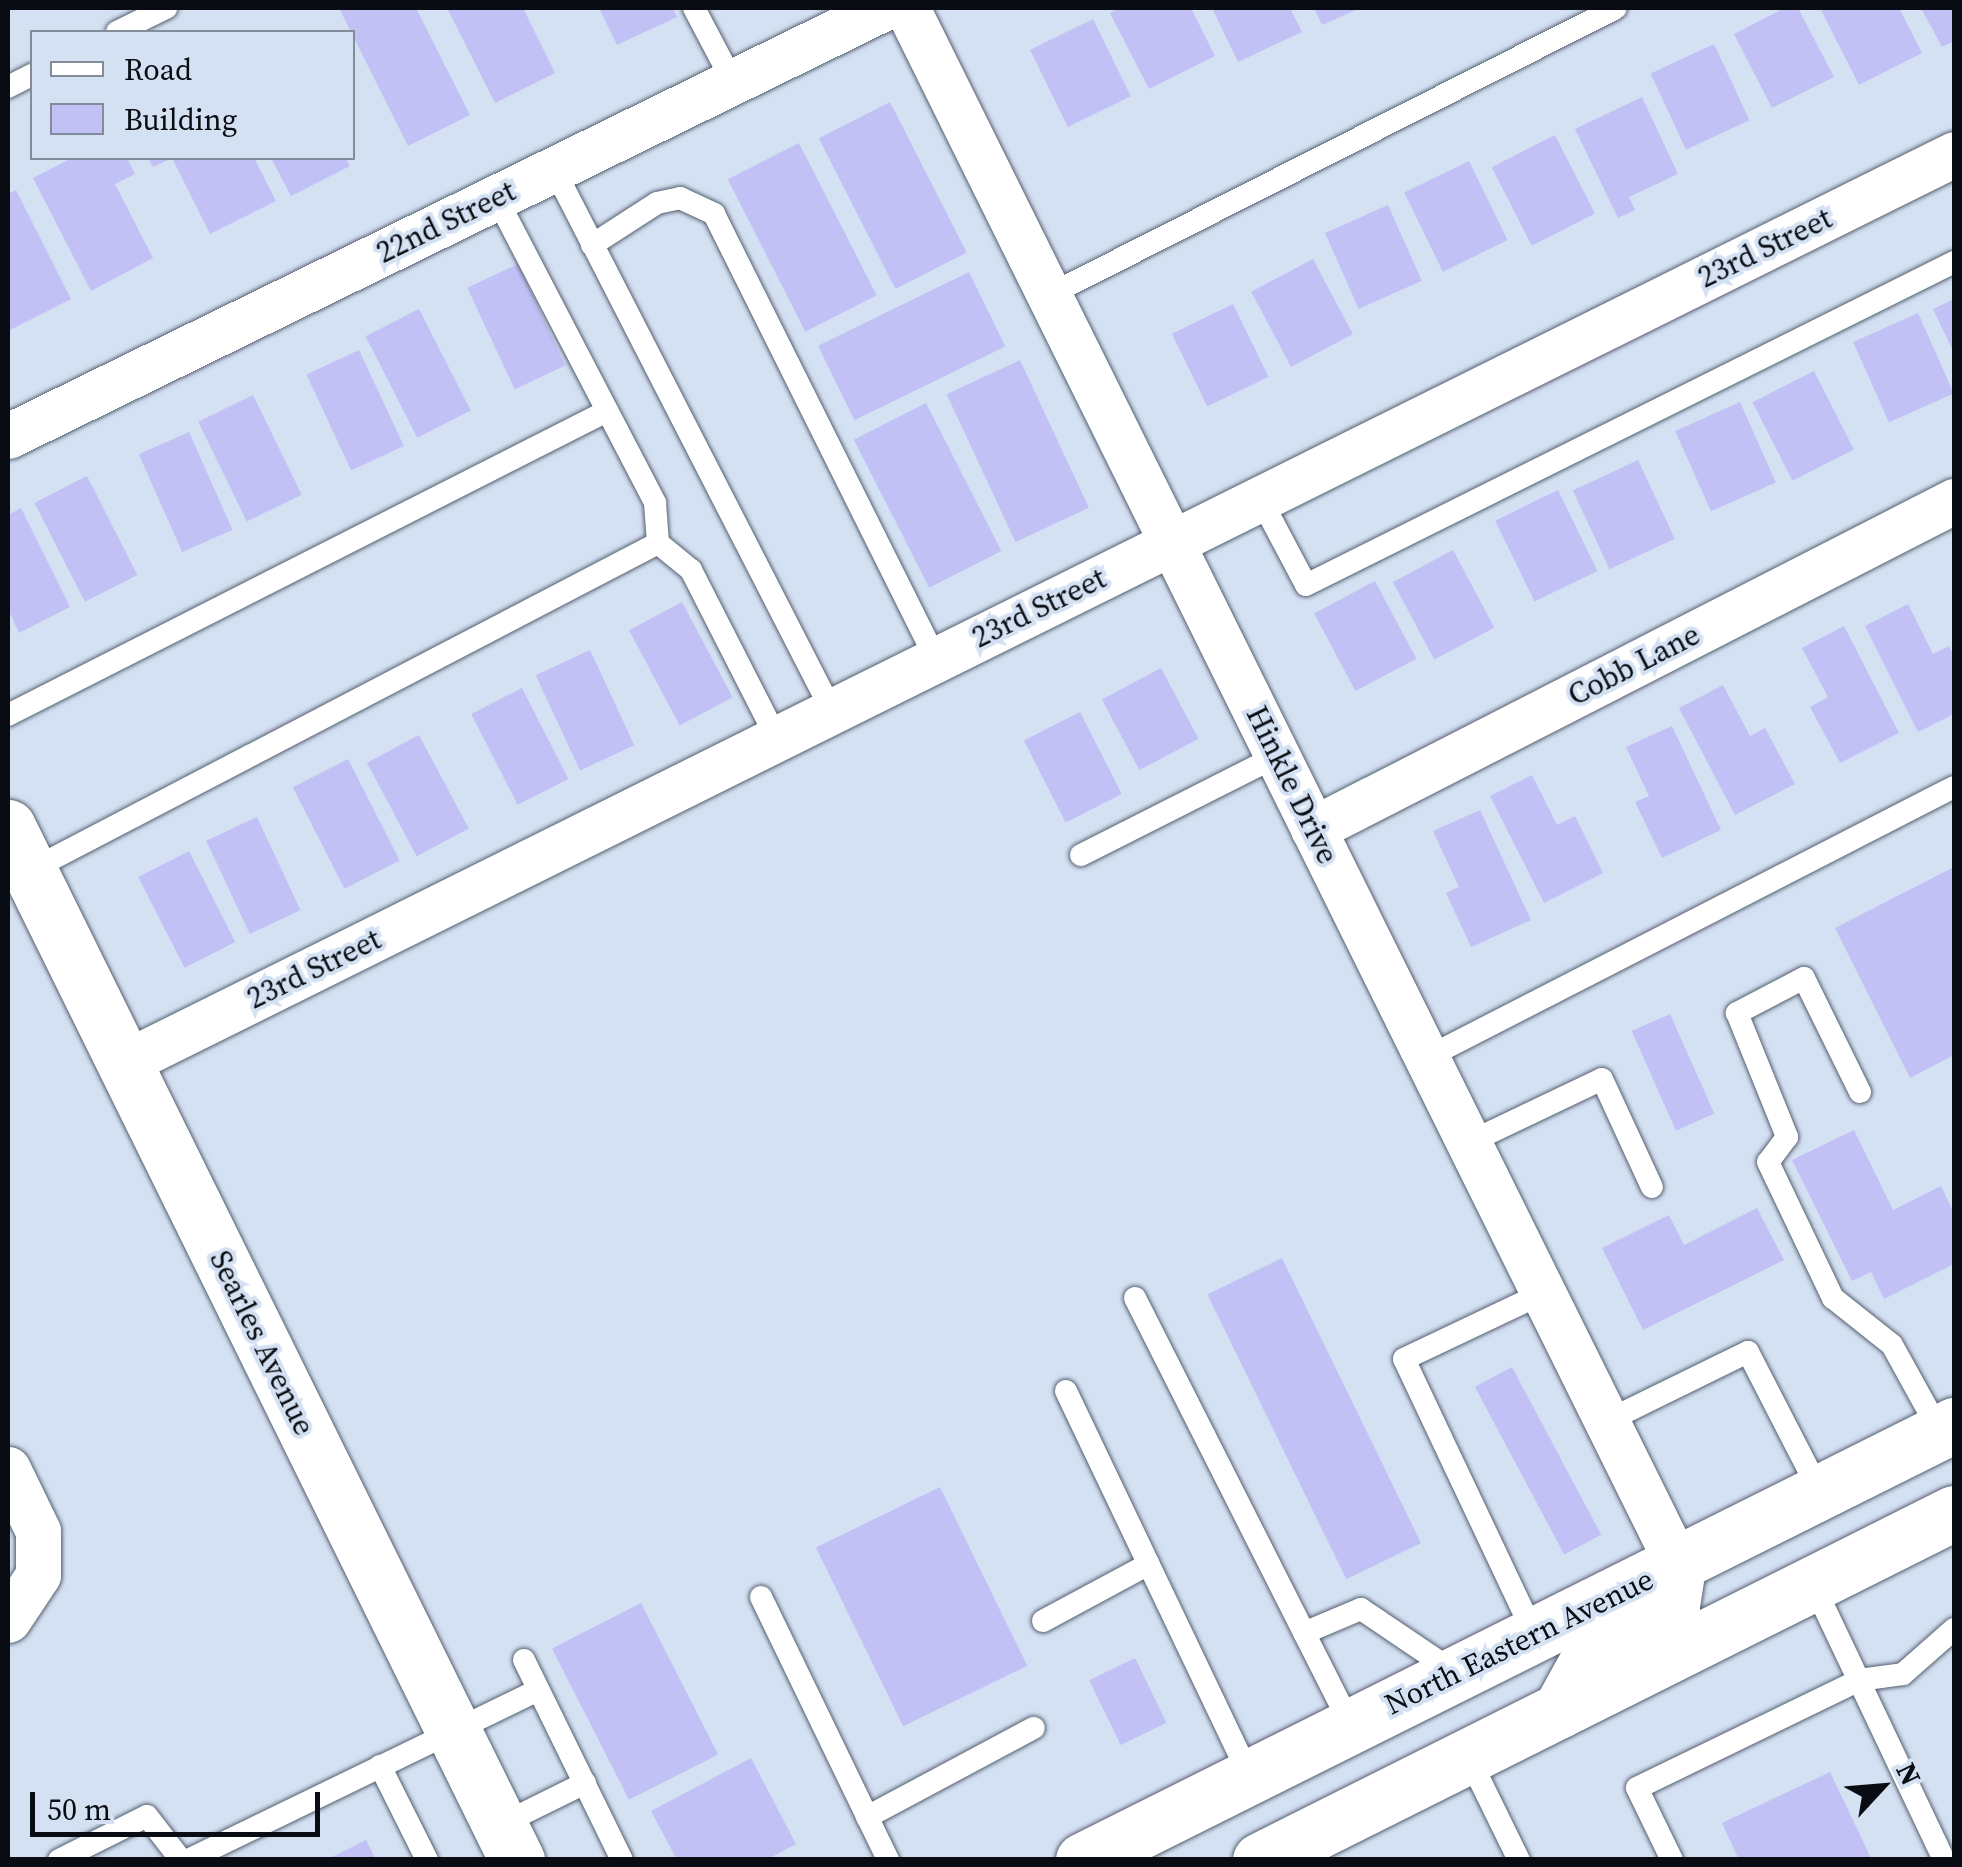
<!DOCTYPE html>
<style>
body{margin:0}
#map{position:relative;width:1962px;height:1867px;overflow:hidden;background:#d4e1f3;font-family:"Source Serif 4",serif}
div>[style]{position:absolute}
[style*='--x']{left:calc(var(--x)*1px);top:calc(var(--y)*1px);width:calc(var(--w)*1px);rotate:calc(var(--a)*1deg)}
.building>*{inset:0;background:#c1c1f6;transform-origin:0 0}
.roads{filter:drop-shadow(0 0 2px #556070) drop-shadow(0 0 2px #556070)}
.service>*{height:22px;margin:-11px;padding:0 11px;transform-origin:11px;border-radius:11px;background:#fff}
.minor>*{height:45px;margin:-22.5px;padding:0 22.5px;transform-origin:22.5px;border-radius:22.5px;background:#fff}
.tertiary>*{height:55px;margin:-27.5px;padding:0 27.5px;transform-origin:27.5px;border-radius:27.5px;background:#fff}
.primary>*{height:55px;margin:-27.5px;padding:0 27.5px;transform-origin:27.5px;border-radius:27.5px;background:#fff}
span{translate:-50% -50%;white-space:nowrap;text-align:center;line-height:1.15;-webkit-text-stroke:8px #d4e1f3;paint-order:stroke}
.street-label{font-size:30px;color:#090d13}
.frame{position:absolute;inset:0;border:10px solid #090d13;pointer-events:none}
.legend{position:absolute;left:30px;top:30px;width:325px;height:130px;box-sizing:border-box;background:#d4e1f3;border:2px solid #838c99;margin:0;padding:12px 18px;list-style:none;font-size:30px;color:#090d13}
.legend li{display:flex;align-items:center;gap:20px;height:50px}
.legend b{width:50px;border:2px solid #838c99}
.north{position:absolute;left:1832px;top:1737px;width:100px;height:100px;-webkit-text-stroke:8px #d4e1f3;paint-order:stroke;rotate:64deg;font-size:28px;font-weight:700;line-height:40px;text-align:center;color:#090d13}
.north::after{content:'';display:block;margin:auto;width:35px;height:45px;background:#090d13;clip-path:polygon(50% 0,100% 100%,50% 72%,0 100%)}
.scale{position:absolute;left:30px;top:1792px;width:290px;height:45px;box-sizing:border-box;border:5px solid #090d13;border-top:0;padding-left:12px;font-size:30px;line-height:35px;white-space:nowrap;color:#090d13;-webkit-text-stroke:8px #d4e1f3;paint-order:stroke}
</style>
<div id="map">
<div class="building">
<div style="clip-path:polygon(339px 8px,416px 8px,470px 115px,408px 146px)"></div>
<div style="clip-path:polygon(447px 8px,523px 8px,555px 73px,495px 103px)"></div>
<div style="clip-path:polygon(599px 8px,673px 8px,677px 17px,617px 45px)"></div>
<div style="clip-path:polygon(1120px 8px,1191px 8px,1215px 56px,1149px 89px,1110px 13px)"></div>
<div style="clip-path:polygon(1212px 8px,1290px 8px,1302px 32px,1238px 62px)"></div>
<div style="clip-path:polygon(1314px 8px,1360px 8px,1322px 25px)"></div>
<div style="clip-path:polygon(1785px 8px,1798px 8px,1834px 77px,1772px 108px,1734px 34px)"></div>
<div style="clip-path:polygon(1820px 8px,1899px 8px,1922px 53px,1859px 85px)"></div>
<div style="clip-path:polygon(1921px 8px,1954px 8px,1954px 41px,1942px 47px)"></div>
<div style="left:1093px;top:19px;width:86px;height:70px;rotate:64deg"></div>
<div style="left:1714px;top:44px;width:84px;height:70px;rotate:65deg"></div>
<div style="clip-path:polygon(1642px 97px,1678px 174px,1629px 197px,1635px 210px,1618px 218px,1575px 129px)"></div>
<div style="left:890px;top:102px;width:169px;height:80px;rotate:63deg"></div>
<div style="left:1555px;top:135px;width:88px;height:71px;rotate:63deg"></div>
<div style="left:799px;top:143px;width:171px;height:80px;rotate:63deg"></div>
<div style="clip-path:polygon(72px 158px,127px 158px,135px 174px,115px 184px,153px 258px,91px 291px,33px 178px)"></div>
<div style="clip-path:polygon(148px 158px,254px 158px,276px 201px,210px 234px,172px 158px,153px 167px)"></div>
<div style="clip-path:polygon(271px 158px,346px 158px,350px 166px,291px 196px)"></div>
<div style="left:1469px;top:161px;width:88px;height:72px;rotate:64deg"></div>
<div style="clip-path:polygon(16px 190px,71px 299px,8px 331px,8px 194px)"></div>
<div style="left:1388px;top:205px;width:83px;height:69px;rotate:66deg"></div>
<div style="left:1313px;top:259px;width:85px;height:70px;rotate:62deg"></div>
<div style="left:518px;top:264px;width:112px;height:56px;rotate:65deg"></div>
<div style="left:969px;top:272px;width:83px;height:168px;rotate:64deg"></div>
<div style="clip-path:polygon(1954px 299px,1954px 353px,1933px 309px)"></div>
<div style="left:1233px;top:304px;width:81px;height:68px;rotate:64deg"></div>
<div style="left:419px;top:309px;width:114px;height:60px;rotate:63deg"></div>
<div style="left:1918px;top:313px;width:88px;height:71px;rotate:66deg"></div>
<div style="left:359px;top:350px;width:106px;height:58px;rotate:65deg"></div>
<div style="left:1020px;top:360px;width:163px;height:81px;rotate:65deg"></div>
<div style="left:1814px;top:371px;width:88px;height:69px;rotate:63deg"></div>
<div style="left:253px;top:395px;width:111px;height:61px;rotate:64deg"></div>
<div style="left:1740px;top:402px;width:88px;height:71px;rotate:66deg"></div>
<div style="left:926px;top:403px;width:166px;height:81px;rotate:63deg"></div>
<div style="left:189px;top:432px;width:107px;height:55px;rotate:66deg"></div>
<div style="left:1638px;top:460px;width:87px;height:72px;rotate:65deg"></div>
<div style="left:87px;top:476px;width:111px;height:59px;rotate:63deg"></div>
<div style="left:1558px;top:490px;width:90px;height:70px;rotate:64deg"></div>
<div style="clip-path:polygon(21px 508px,70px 607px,19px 633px,8px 609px,8px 515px)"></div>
<div style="left:1453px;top:550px;width:88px;height:68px;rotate:62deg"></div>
<div style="left:1375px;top:581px;width:88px;height:69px;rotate:62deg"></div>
<div style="left:682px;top:602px;width:108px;height:60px;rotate:62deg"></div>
<div style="clip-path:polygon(1908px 604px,1933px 654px,1949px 646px,1954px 656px,1954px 714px,1918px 732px,1865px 626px)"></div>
<div style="clip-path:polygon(1844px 626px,1899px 733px,1840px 763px,1810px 707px,1828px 697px,1802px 648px)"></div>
<div style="left:590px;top:650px;width:105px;height:60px;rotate:65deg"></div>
<div style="left:1161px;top:668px;width:80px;height:67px;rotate:62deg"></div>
<div style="clip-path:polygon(1723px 685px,1750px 736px,1765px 728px,1795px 784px,1735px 815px,1679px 708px)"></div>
<div style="left:522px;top:688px;width:102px;height:57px;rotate:63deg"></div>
<div style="left:1080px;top:712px;width:92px;height:63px;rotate:63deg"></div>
<div style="clip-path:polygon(1672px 726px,1721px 830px,1662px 858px,1635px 802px,1649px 796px,1626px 747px)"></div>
<div style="left:419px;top:735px;width:106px;height:59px;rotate:62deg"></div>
<div style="left:348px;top:759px;width:114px;height:62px;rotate:63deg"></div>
<div style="clip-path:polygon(1532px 775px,1557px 825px,1575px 816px,1603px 873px,1544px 903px,1490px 796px)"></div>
<div style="clip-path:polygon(1480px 810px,1531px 920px,1471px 947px,1446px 893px,1459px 887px,1433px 831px)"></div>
<div style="left:257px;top:817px;width:103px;height:56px;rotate:65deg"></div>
<div style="left:189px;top:851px;width:102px;height:57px;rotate:63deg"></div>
<div style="clip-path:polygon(1954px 867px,1954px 1055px,1910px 1078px,1835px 928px)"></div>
<div style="left:1670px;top:1014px;width:109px;height:42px;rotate:66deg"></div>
<div style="clip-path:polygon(1854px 1130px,1893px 1210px,1941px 1186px,1954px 1213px,1954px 1264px,1884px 1299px,1871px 1272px,1852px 1281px,1792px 1160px)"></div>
<div style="clip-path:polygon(1757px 1208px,1784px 1260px,1643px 1330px,1602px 1248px,1669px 1215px,1684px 1245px)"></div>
<div style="left:1282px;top:1258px;width:317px;height:83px;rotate:64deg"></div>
<div style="left:1512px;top:1367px;width:190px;height:42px;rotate:62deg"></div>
<div style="left:940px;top:1487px;width:199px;height:138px;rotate:64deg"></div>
<div style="left:641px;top:1603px;width:170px;height:100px;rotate:63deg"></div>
<div style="left:1135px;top:1658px;width:72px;height:51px;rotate:64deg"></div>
<div style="clip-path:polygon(751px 1758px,796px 1844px,766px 1860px,677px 1860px,651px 1811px)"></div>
<div style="clip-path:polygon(1830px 1772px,1872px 1860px,1739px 1860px,1722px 1823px)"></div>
<div style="clip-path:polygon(366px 1840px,376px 1860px,326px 1860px)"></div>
</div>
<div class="roads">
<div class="service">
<div style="--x:694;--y:8;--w:84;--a:62.2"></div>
<div style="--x:117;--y:32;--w:55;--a:-26.1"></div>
<div style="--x:8;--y:87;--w:27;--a:-27"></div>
<div style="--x:554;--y:169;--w:609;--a:62.85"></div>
<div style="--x:496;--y:197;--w:345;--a:62.5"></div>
<div style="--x:655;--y:503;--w:40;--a:85.7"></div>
<div style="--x:592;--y:245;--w:77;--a:-32.9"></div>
<div style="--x:657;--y:203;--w:24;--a:-12"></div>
<div style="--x:680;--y:198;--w:38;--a:25"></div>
<div style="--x:714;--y:214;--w:497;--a:63.5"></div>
<div style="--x:1049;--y:295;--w:635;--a:-26.85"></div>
<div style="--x:1260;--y:498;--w:98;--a:62.1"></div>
<div style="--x:1306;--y:585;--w:724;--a:-26.49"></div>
<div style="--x:8;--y:715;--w:669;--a:-26.91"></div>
<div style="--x:1081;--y:855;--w:220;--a:-26.8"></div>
<div style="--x:29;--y:871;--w:709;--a:-27.54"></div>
<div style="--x:658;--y:543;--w:43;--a:39.3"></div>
<div style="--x:691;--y:570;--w:190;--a:63"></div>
<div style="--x:1426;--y:1058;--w:593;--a:-27.17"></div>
<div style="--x:1860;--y:1092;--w:127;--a:-116.2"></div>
<div style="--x:1804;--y:978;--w:76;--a:152.4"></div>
<div style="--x:1737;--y:1013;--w:134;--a:68"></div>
<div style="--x:1787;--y:1137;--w:31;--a:127"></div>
<div style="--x:1768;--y:1162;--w:151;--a:64.5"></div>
<div style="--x:1833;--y:1298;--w:75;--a:38.5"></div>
<div style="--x:1892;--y:1345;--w:99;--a:61.1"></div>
<div style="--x:1468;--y:1143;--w:148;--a:-25.5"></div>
<div style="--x:1602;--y:1079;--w:119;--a:65.2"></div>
<div style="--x:1135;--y:1298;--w:479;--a:63.2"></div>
<div style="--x:1066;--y:1391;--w:427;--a:64.5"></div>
<div style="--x:1607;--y:1421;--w:157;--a:-26.1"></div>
<div style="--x:1748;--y:1352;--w:157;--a:62.8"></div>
<div style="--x:1813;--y:1584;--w:306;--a:64.6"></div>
<div style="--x:761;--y:1597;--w:292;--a:64.2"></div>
<div style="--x:1043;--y:1621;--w:120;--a:-28.3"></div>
<div style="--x:1304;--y:1633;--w:62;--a:-22.8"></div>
<div style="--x:1361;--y:1609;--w:111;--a:34"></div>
<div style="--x:1534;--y:1634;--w:304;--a:-115.3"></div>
<div style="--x:1404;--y:1359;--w:154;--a:-25.4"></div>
<div style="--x:524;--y:1660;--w:223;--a:63.9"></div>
<div style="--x:1468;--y:1756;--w:116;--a:63.9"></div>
<div style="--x:380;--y:1766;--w:105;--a:63.4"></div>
<div style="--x:867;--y:1817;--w:189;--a:-28.1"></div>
<div style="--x:500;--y:1825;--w:95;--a:-26.3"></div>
<div style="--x:59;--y:1860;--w:98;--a:-26.6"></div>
<div style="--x:147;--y:1816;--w:56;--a:52.3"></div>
<div style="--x:188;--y:1860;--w:389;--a:-25.9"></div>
<div style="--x:1672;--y:1860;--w:80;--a:-115.9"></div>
<div style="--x:1637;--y:1788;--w:247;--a:-25.9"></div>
<div style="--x:1859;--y:1680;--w:44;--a:-7.8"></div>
<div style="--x:1903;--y:1674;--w:68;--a:-41.4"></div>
</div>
<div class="minor">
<div style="--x:907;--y:8;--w:1735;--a:63.66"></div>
<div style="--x:8;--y:436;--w:975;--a:-26.04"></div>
<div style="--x:1313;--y:829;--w:720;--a:-27.1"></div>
<div style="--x:124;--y:1063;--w:2043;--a:-26.41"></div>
<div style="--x:8;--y:1469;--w:69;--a:64.2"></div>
<div style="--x:38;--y:1531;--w:44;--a:90"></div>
<div style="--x:38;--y:1575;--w:54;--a:123.7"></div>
</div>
<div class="tertiary">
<div style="--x:8;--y:827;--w:1152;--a:63.77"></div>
</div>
<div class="primary">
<div style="--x:1560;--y:1710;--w:68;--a:-61.2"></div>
<div style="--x:1593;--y:1650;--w:91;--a:-29.7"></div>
<div style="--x:1672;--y:1605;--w:39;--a:-81"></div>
<div style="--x:1083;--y:1860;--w:974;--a:-26.54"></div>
<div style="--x:1260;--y:1860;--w:776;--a:-26.57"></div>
</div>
</div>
<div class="street-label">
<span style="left:446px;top:222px;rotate:-26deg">22nd Street</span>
<span style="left:1765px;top:248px;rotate:-26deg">23rd Street</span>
<span style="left:1039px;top:608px;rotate:-26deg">23rd Street</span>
<span style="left:1634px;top:665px;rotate:-27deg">Cobb Lane</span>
<span style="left:1292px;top:785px;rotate:64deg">Hinkle Drive</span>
<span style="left:314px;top:969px;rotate:-26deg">23rd Street</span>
<span style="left:262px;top:1343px;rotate:64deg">Searles Avenue</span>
<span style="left:1519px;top:1642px;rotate:-26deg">North Eastern Avenue</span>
</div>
<div class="frame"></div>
<ul class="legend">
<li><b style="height:12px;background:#fff"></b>Road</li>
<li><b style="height:28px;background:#c1c1f6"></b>Building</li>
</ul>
<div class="north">N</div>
<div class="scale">50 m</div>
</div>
